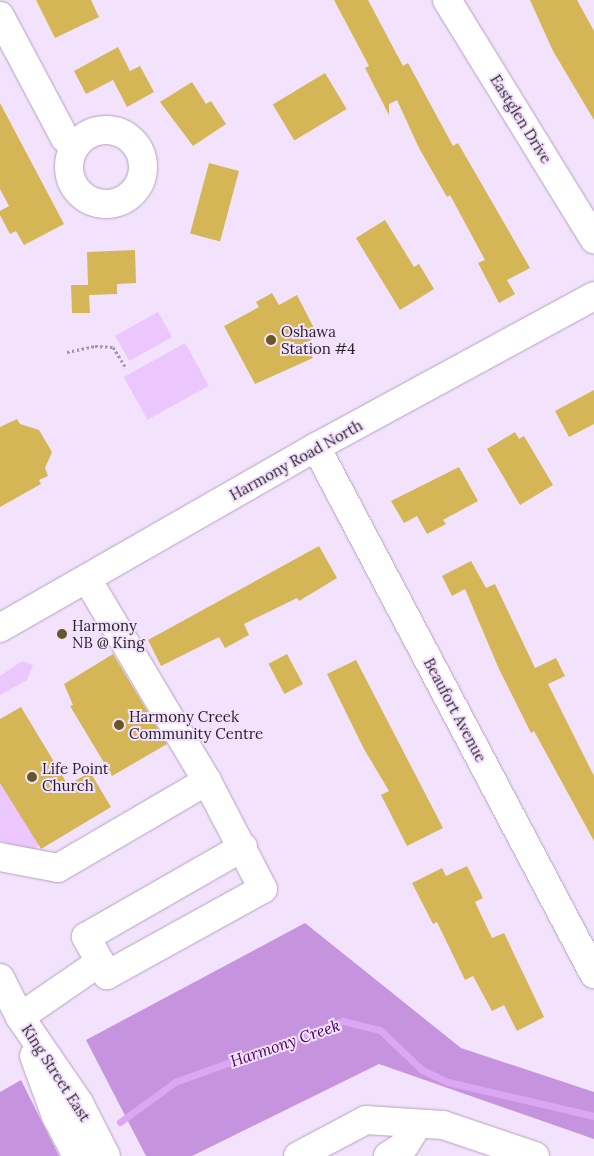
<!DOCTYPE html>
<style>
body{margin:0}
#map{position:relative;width:594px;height:1156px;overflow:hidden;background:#f3e2fb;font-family:Lora,serif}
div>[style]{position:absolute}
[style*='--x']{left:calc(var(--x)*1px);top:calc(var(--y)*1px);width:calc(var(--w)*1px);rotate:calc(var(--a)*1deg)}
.green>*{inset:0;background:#ecc7fe;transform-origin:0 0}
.forest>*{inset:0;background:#c693df}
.stream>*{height:7px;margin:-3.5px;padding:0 3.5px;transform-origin:3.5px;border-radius:3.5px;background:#dba7f4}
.building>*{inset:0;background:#d4b656;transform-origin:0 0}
.path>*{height:3px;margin-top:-1.5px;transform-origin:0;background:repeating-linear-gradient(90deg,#a295a8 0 2.5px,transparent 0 5px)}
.roads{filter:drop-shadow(0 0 1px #b5a1bf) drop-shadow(0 0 1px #b5a1bf)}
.minor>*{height:28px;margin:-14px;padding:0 14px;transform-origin:14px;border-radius:14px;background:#fff}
.minor>.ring{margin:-14px;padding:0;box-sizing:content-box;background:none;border:28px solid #fff;border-radius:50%}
.major>*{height:28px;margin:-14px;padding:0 14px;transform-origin:14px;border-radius:14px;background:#fff}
.dots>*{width:14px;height:14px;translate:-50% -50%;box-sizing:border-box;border:2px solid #f3e2fb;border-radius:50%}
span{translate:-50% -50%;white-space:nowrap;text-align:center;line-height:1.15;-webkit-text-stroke:4px #f3e2fb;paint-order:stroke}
.street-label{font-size:15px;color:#261e29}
.poi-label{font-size:15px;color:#261e29}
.left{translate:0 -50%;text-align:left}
.water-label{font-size:16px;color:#4a0263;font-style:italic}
</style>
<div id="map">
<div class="green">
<div style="left:158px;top:312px;width:29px;height:49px;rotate:61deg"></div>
<div style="left:185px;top:343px;width:49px;height:70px;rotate:61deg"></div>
<div style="clip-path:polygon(22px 661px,33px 665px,27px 680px,0 695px,0 676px)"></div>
<div style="clip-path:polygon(0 754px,43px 835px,35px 851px,0 841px)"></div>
</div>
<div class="forest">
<div style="clip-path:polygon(305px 923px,461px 1048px,594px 1092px,594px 1139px,379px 1064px,192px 1156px,146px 1156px,86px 1040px)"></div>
<div style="clip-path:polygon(21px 1080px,59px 1156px,0 1156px,0 1092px)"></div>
</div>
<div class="stream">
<div style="--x:120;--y:1122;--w:68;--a:-36"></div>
<div style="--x:175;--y:1082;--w:179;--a:-20"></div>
<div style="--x:343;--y:1021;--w:38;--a:14"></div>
<div style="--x:380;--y:1030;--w:58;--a:43.6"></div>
<div style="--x:422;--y:1070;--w:29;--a:25"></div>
<div style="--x:448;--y:1082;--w:150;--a:13.1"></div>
</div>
<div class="building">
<div style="clip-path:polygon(36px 0,91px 0,99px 17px,55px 38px)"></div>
<div style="clip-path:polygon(334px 0,368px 0,403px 66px,408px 63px,453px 146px,458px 143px,530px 268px,507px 280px,515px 294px,499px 303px,478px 263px,485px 260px,450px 195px,447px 197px,419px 148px,397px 100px,389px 104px,389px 115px,365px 68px,369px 66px)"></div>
<div style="clip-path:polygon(530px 0,577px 0,594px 31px,594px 120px,553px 51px)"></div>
<div style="clip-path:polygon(118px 47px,130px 71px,140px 66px,154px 92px,127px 107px,113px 80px,86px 94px,74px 71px)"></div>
<div style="left:325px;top:73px;width:42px;height:61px;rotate:59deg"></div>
<div style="clip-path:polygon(192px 82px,206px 104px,211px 101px,226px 124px,193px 146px,160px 102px)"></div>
<div style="clip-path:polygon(0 103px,64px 224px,24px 245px,16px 231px,10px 234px,0 215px,0 211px,9px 206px,0 189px)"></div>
<div style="left:209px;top:163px;width:31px;height:73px;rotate:15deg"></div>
<div style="clip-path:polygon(385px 220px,414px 267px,419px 264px,434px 289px,400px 310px,356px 238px)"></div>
<div style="clip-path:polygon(135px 250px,136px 283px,117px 284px,117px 294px,89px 295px,90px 313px,72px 313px,71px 285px,88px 285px,87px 252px)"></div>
<div style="clip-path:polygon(272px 293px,279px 305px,297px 295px,318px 336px,305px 343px,313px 358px,255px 384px,224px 326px,259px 307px,256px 302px)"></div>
<div style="clip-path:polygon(594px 390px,594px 424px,569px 437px,555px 411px)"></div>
<div style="clip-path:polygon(17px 419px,20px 424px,39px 430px,52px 452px,45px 468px,48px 476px,39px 480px,41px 484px,0 507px,0 427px)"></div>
<div style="clip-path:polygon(515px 432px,519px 439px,524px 436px,553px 485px,520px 505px,487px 449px)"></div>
<div style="clip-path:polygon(459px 467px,478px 501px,443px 520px,446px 524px,427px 534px,417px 516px,404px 523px,391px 501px)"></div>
<div style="clip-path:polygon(319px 546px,337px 578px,299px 601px,297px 598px,244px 624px,249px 635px,225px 648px,219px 637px,161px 666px,148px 640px)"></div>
<div style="clip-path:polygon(471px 561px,486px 588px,495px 584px,535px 668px,556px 658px,565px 676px,548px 684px,594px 776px,594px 841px,534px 731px,531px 733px,499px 669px,465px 589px,452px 596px,442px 576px)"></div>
<div style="clip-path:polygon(113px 654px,167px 744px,112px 776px,70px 706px,73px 705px,64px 684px)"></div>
<div style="left:287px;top:654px;width:34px;height:21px;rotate:62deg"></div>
<div style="clip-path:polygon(356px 660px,443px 828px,407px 846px,381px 795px,389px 791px,364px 749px,327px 674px)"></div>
<div style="clip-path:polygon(21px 707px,68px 785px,90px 772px,111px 807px,41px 849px,0 783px,0 719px)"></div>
<div style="clip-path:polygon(467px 866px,483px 898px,475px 902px,492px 938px,504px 933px,544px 1017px,517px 1031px,504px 1005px,492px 1011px,473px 976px,465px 980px,437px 922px,433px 924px,412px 883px,442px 868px,446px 876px)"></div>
</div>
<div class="path">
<div style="--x:67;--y:352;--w:29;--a:-12"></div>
<div style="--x:95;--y:346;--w:18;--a:3"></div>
<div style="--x:113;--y:347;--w:25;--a:58"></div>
</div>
<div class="roads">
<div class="minor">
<div style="--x:447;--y:0;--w:281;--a:58.4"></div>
<div style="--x:0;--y:16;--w:138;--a:62"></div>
<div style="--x:65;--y:138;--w:12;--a:48"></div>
<div class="ring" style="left:69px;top:130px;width:46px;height:46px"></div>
<div style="--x:316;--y:447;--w:596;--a:62.19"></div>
<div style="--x:0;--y:857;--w:59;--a:10.7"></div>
<div style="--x:58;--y:868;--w:173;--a:-30.3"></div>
<div style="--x:100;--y:962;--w:29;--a:-119"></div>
<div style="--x:86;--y:937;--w:181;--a:-29.8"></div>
<div style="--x:20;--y:1017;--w:97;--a:-34.5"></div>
<div style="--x:100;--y:962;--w:15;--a:62"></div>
<div style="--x:107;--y:975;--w:178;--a:-28.9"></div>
<div style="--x:263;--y:889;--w:122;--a:-117.4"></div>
<div style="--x:207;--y:781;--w:235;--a:-120.7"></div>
<div style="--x:298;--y:1156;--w:77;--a:-27.9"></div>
<div style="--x:366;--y:1120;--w:77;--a:3.7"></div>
<div style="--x:443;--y:1125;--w:97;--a:18.6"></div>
<div style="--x:388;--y:1156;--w:20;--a:-33"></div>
<div style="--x:405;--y:1145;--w:25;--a:-58"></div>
</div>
<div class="major">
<div style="--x:0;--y:628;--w:364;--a:-29.8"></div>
<div style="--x:316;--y:447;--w:316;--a:-28.5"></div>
<div style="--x:0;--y:978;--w:44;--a:62.9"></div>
<div style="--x:20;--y:1017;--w:104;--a:55.5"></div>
<div style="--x:79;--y:1103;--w:59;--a:63"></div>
<div style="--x:34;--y:1056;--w:64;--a:69.9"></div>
<div style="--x:56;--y:1116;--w:45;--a:62.3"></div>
</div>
</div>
<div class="dots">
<div style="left:271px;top:340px;background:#675725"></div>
<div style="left:62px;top:634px;background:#675725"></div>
<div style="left:119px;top:725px;background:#675725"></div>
<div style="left:32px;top:777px;background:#675725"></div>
</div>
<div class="street-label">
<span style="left:521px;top:119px;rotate:58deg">Eastglen Drive</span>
<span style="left:296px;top:460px;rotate:-29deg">Harmony Road North</span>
<span style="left:455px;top:710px;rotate:62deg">Beaufort Avenue</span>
<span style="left:56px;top:1073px;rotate:57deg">King Street East</span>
</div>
<div class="poi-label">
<span class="left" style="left:281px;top:340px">Oshawa<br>Station #4</span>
<span class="left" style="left:72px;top:634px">Harmony<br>NB @ King</span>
<span class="left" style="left:129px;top:725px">Harmony Creek<br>Community Centre</span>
<span class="left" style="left:42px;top:777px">Life Point<br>Church</span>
</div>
<div class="water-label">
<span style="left:285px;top:1043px;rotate:-19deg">Harmony Creek</span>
</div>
</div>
